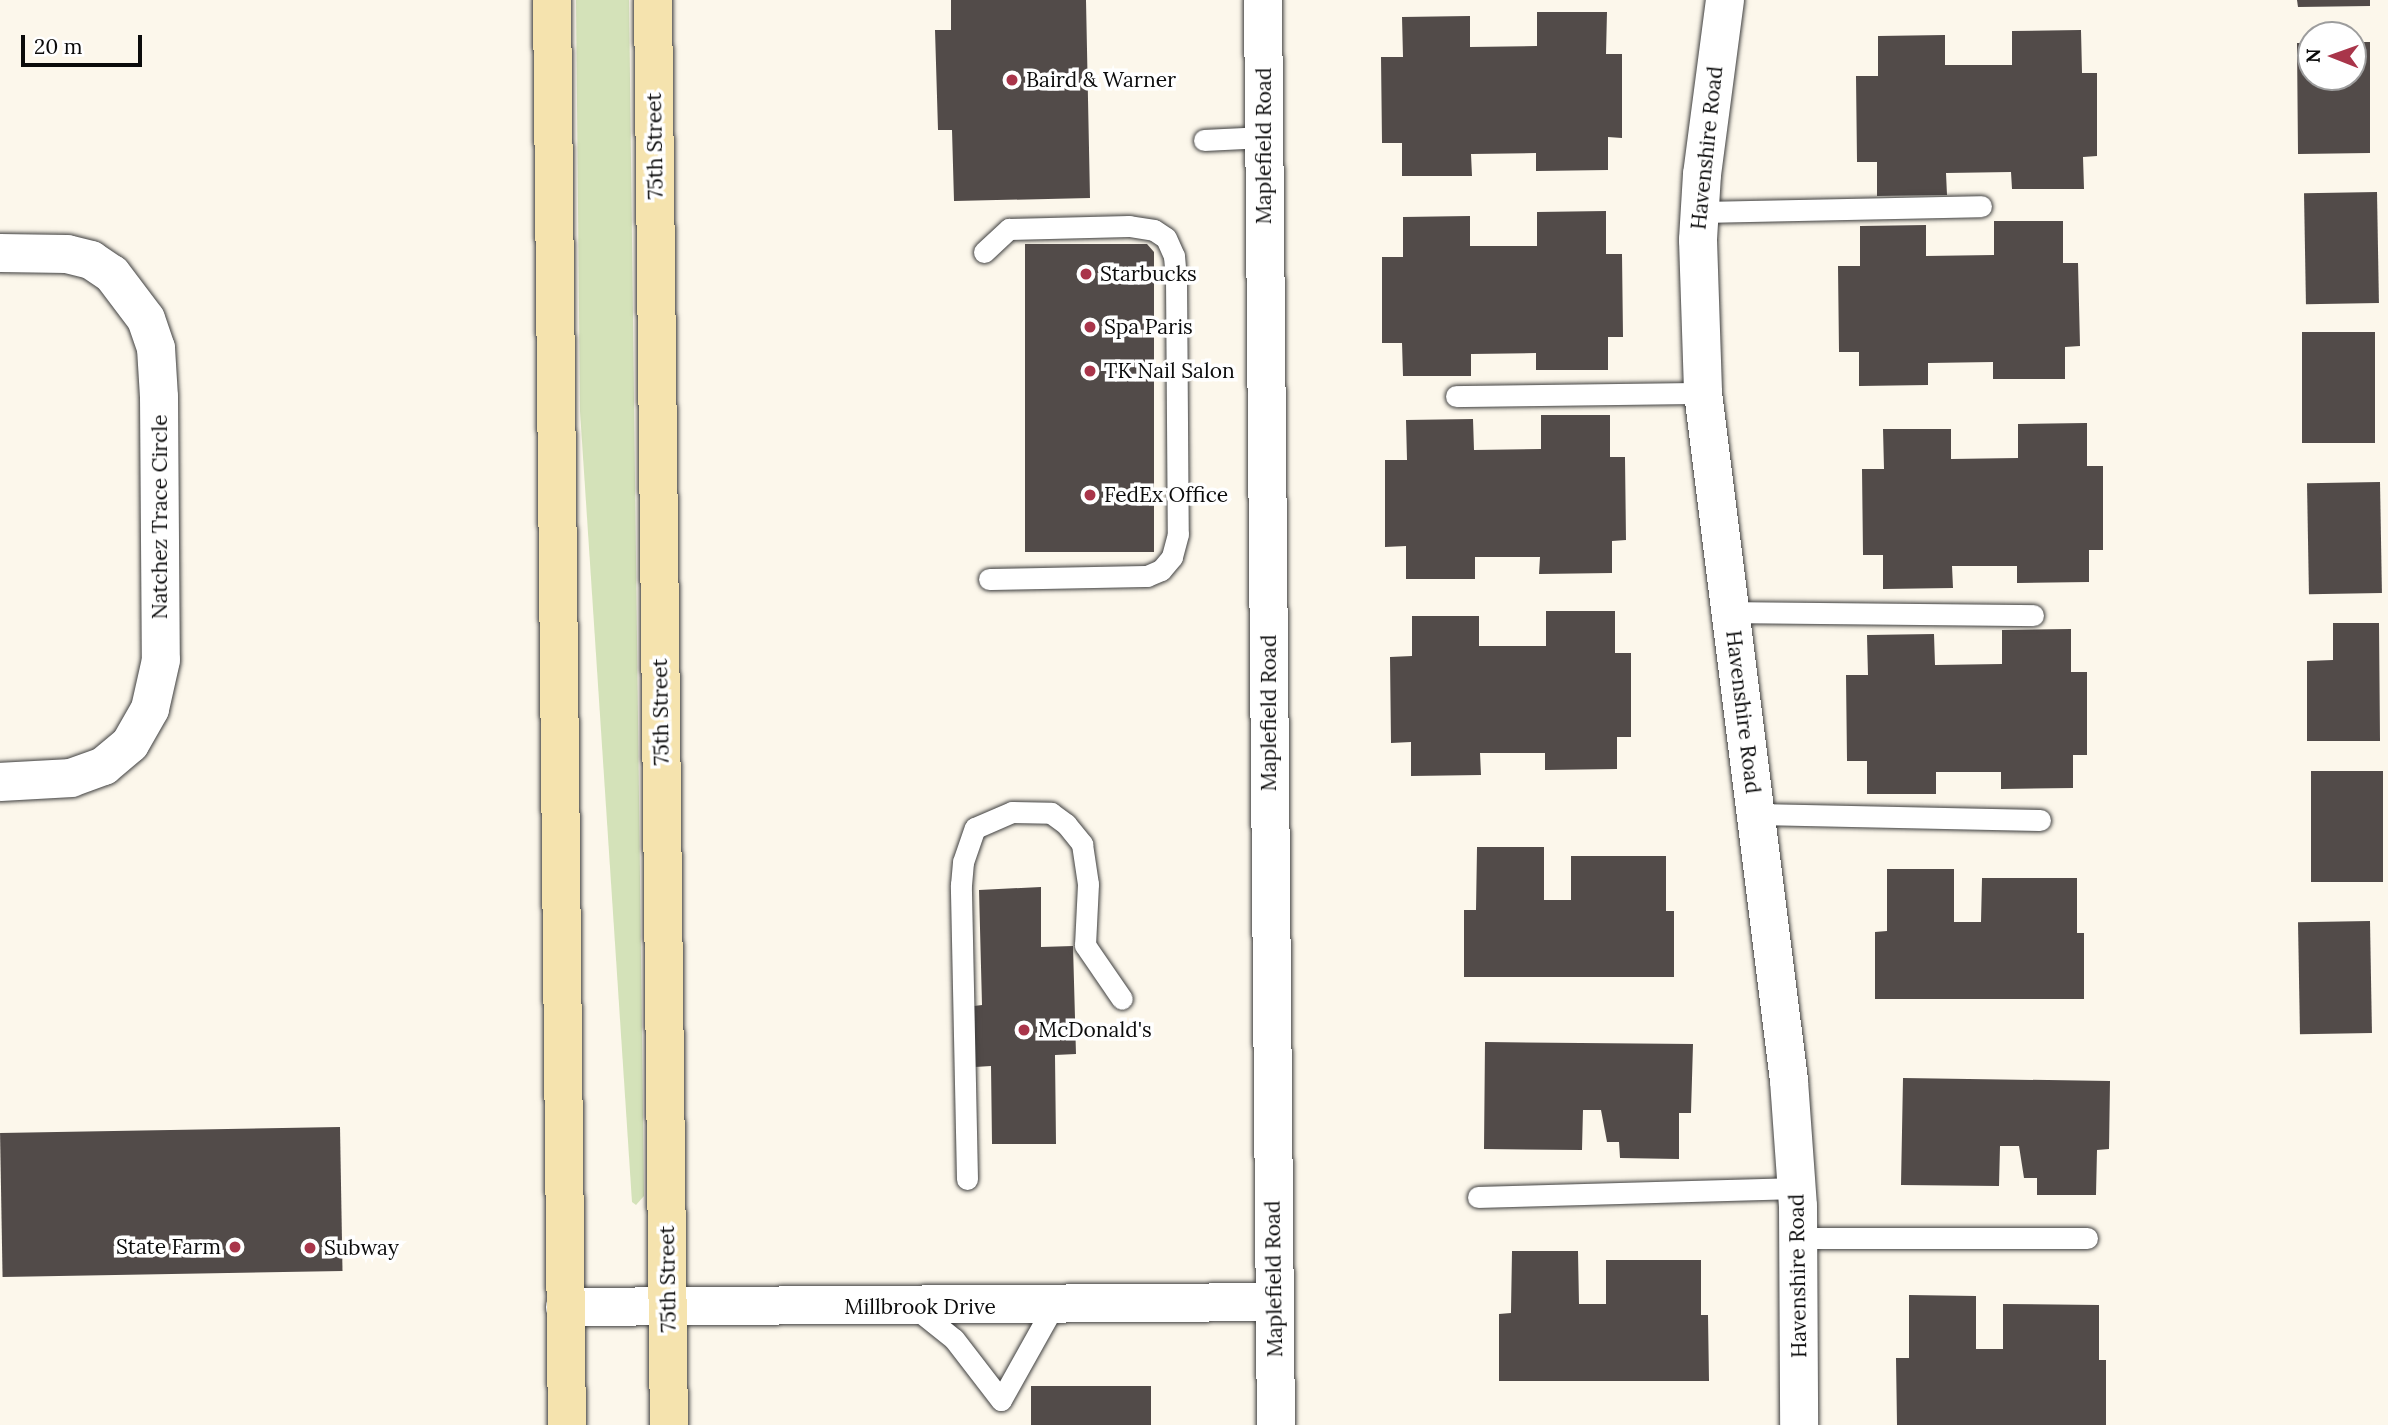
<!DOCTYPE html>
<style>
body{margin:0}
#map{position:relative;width:2388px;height:1425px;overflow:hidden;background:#fcf7eb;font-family:Lora,serif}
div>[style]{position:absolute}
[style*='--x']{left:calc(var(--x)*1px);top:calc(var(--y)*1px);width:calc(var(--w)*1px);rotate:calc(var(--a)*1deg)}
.green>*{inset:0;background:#d4e2b9}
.building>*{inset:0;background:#524b49;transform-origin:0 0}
.roads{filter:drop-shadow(0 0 2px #3e3e3e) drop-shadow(0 0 2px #3e3e3e)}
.service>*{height:21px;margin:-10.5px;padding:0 10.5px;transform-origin:10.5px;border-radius:10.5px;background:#fff}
.minor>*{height:38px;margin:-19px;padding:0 19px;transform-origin:19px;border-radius:19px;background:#fff}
.secondary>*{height:38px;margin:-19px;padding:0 19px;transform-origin:19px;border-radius:19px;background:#f5e3ae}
.dots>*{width:19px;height:19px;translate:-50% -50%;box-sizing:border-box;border:4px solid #fff;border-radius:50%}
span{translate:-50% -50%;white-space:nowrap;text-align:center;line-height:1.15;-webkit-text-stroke:7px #fff;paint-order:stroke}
.poi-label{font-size:21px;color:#0b0b0b}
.left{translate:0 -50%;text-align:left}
.right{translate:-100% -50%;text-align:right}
.street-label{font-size:21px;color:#0b0b0b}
.north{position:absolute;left:2297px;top:21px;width:70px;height:70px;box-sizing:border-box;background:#fff;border:2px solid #9d9d9d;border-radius:50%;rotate:271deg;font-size:19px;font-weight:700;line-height:28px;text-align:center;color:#0b0b0b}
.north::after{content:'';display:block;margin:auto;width:24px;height:32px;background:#a9354a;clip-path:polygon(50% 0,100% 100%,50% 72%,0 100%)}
.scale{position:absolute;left:21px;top:35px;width:121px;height:32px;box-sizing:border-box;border:4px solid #0b0b0b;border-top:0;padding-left:9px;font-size:21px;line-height:24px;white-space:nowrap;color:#0b0b0b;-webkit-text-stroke:5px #fff;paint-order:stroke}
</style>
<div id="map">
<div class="green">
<div style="clip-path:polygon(576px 0,629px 0,644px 1196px,636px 1205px,632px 1202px,580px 411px)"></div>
</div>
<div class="building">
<div style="clip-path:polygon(951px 0,1086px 0,1090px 198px,954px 201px,952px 130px,938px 130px,935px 30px,951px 30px)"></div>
<div style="clip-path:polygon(2297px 0,2370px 0,2370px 6px,2298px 7px)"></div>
<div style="clip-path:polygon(1537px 12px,1607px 12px,1606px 54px,1622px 54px,1622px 138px,1608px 137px,1608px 170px,1536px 171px,1536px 153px,1471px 154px,1472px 176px,1402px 176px,1402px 143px,1382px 143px,1381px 57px,1403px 57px,1402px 17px,1470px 16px,1470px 47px,1537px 46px)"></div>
<div style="clip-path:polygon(2081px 30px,2082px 73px,2097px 73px,2097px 156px,2083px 157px,2084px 189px,2012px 189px,2011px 172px,1946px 173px,1947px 195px,1877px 196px,1877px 162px,1857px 162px,1856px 76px,1878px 76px,1878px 36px,1945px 35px,1945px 65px,2012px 65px,2012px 31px)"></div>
<div style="clip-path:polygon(2353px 42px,2370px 42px,2370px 153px,2298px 154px,2297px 43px,2311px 43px,2311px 77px,2353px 77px)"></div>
<div style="left:2377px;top:192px;width:111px;height:73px;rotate:89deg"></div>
<div style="clip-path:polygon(1606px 211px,1606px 254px,1622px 254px,1623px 337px,1608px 337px,1608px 370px,1536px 370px,1536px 353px,1471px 354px,1471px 376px,1403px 376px,1402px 343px,1382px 343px,1382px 257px,1403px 257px,1403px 217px,1470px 216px,1470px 246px,1537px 246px,1537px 212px)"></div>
<div style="clip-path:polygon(1994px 221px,2063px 221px,2063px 263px,2078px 263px,2080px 346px,2065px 347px,2065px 379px,1993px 379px,1993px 362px,1928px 363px,1928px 385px,1859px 386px,1859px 352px,1839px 352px,1838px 266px,1860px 266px,1860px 226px,1926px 225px,1926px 256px,1994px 255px)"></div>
<div style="clip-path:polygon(1025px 244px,1147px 244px,1154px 252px,1154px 552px,1025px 552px)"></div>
<div style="left:2302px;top:332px;width:73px;height:111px"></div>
<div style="clip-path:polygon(1541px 415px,1610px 415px,1610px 457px,1625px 457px,1626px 540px,1612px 541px,1612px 573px,1539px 574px,1540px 557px,1475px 557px,1475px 579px,1406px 579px,1406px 546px,1385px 547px,1385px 460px,1407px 460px,1406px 420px,1473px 419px,1474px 450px,1541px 449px)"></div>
<div style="clip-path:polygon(2087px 423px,2087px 466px,2103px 466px,2103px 550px,2089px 550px,2089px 582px,2017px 583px,2017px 566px,1952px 566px,1953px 588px,1883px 589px,1883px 555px,1863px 555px,1862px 469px,1884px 469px,1883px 429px,1951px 429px,1951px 459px,2018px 458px,2018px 424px)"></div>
<div style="left:2380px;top:482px;width:111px;height:73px;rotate:89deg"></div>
<div style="clip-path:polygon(1546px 611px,1615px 611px,1615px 653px,1631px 653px,1631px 737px,1617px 737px,1617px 769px,1545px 770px,1545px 753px,1480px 753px,1481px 775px,1411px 776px,1411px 742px,1391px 743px,1390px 657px,1412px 656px,1412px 616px,1479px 616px,1479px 646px,1546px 646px)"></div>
<div style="clip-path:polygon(2333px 623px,2379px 623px,2380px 741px,2307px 741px,2307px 661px,2333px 660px)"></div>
<div style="clip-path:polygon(2071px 629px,2071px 672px,2087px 672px,2087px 755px,2073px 755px,2073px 788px,2001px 789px,2001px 772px,1936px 772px,1936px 794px,1867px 794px,1867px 761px,1847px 761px,1846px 675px,1868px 675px,1867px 635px,1934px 634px,1935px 665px,2002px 664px,2002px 630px)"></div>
<div style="left:2311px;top:771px;width:72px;height:111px"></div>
<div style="clip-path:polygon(1477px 847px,1544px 847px,1544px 900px,1571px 900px,1571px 856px,1666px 856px,1666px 911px,1674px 911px,1674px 977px,1464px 977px,1464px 910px,1476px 910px)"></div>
<div style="clip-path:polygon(1887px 869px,1954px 869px,1954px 922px,1981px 922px,1982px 878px,2077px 878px,2077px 933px,2084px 933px,2084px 999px,1875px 999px,1875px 932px,1887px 931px)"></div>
<div style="clip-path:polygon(1041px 887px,1041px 947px,1073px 946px,1076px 1054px,1055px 1055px,1056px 1144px,992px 1144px,991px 1066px,975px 1067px,974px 1006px,982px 1005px,979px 890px)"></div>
<div style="left:2370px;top:921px;width:112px;height:72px;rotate:89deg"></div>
<div style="clip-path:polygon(1485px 1042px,1693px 1044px,1691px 1113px,1679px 1113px,1679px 1159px,1620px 1158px,1619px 1142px,1607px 1142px,1601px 1110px,1583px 1110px,1582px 1150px,1484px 1149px)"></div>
<div style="clip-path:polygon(1903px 1078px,2110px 1081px,2109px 1149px,2097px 1150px,2096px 1195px,2037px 1195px,2037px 1178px,2024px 1178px,2019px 1146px,2000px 1146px,1999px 1186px,1901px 1185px)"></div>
<div style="left:340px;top:1127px;width:144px;height:340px;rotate:89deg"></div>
<div style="clip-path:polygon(1512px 1251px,1578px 1251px,1579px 1304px,1606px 1304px,1606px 1260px,1701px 1260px,1701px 1315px,1708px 1315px,1709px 1381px,1499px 1381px,1499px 1314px,1511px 1313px)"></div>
<div style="clip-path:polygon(1909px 1295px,1976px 1296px,1976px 1349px,2003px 1349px,2003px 1304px,2099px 1305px,2099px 1360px,2106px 1360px,2106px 1425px,1897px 1425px,1896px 1358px,1909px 1358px)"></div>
<div style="left:1151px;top:1386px;width:39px;height:120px;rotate:90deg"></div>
</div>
<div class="roads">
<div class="service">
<div style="--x:1204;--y:140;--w:60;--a:-2.9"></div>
<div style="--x:1700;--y:212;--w:281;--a:-1.2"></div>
<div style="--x:984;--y:252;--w:34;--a:-43"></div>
<div style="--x:1009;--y:229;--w:120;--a:-1.4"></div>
<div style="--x:1129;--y:226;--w:25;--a:9"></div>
<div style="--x:1154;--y:230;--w:14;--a:34"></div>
<div style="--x:1166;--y:238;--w:20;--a:66"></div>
<div style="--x:1174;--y:256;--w:22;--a:85"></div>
<div style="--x:1176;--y:278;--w:256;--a:89.6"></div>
<div style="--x:1178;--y:534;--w:24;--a:105"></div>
<div style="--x:1172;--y:557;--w:17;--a:130"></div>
<div style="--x:1161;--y:570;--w:15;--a:157"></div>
<div style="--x:1147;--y:576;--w:158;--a:178.9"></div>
<div style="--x:1456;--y:396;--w:247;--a:-0.7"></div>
<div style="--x:1731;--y:612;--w:302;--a:0.6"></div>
<div style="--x:1756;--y:814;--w:284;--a:1.2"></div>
<div style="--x:967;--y:1179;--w:294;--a:-91.2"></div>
<div style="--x:961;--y:885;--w:23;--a:-85"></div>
<div style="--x:963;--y:862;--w:36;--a:-71"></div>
<div style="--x:975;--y:828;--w:40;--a:-23.4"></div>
<div style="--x:1012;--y:812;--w:39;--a:1"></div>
<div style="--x:1051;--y:813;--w:19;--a:36"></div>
<div style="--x:1066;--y:824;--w:26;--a:51"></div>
<div style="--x:1082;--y:844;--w:40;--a:81.5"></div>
<div style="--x:1088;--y:884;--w:61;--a:92.8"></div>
<div style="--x:1085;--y:945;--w:65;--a:55.6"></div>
<div style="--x:1478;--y:1197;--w:319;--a:-1.6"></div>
<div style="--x:1798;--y:1238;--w:289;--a:0"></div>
<div style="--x:914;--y:1307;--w:51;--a:38.7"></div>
<div style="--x:954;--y:1339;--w:77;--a:52.4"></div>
<div style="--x:1001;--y:1400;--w:109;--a:-60.8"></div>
</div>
<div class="minor">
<div style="--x:1263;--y:0;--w:1425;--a:89.48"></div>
<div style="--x:1725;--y:0;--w:176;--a:97.5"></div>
<div style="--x:1702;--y:174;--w:66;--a:93.5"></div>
<div style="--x:1698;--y:240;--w:153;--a:88.1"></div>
<div style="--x:1703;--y:393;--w:693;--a:82.87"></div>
<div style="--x:1789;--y:1081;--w:125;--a:85.9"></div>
<div style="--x:1798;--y:1206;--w:219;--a:89.7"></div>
<div style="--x:0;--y:253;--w:67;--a:0.9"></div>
<div style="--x:67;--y:254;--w:25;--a:14"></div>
<div style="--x:91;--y:260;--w:25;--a:34"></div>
<div style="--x:112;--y:274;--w:56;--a:52.9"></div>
<div style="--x:146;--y:319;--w:31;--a:71"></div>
<div style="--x:156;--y:348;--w:49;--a:86.5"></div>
<div style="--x:159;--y:397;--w:263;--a:89.6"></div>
<div style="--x:161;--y:660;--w:50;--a:102.7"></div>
<div style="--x:150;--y:709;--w:40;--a:119.7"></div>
<div style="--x:130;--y:744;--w:34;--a:140"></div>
<div style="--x:104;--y:766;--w:35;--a:160"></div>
<div style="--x:71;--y:778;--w:71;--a:176.8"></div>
<div style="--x:565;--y:1307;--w:710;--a:-0.4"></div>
</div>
<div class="secondary">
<div style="--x:552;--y:0;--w:1425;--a:89.4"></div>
<div style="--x:653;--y:0;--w:1425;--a:89.36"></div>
</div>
</div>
<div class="dots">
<div style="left:1012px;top:80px;background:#a9354a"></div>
<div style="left:1086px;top:274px;background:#a9354a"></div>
<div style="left:1090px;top:327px;background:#a9354a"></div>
<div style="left:1090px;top:371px;background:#a9354a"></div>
<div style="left:1090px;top:495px;background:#a9354a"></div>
<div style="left:1024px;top:1030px;background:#a9354a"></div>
<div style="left:235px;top:1247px;background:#a9354a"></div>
<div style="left:310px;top:1248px;background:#a9354a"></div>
</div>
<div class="poi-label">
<span class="left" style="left:1026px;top:80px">Baird &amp; Warner</span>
<span class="left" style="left:1100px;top:274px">Starbucks</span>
<span class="left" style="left:1104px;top:327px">Spa Paris</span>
<span class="left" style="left:1104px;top:371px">TK Nail Salon</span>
<span class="left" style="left:1104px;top:495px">FedEx Office</span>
<span class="left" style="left:1038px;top:1030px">McDonald's</span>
<span class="right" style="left:221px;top:1247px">State Farm</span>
<span class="left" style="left:324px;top:1248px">Subway</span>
</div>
<div class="street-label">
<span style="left:655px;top:146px;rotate:-91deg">75th Street</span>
<span style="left:1264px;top:146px;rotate:-90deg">Maplefield Road</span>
<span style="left:1707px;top:148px;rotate:-84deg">Havenshire Road</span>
<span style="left:160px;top:517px;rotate:-90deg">Natchez Trace Circle</span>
<span style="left:661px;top:712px;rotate:-91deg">75th Street</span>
<span style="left:1743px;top:712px;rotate:83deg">Havenshire Road</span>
<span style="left:1269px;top:713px;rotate:-90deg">Maplefield Road</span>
<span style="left:1798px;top:1276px;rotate:-91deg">Havenshire Road</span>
<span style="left:668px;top:1279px;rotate:-91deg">75th Street</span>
<span style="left:1274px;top:1279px;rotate:-91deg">Maplefield Road</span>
<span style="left:920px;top:1307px">Millbrook Drive</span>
</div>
<div class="north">N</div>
<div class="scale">20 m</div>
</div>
